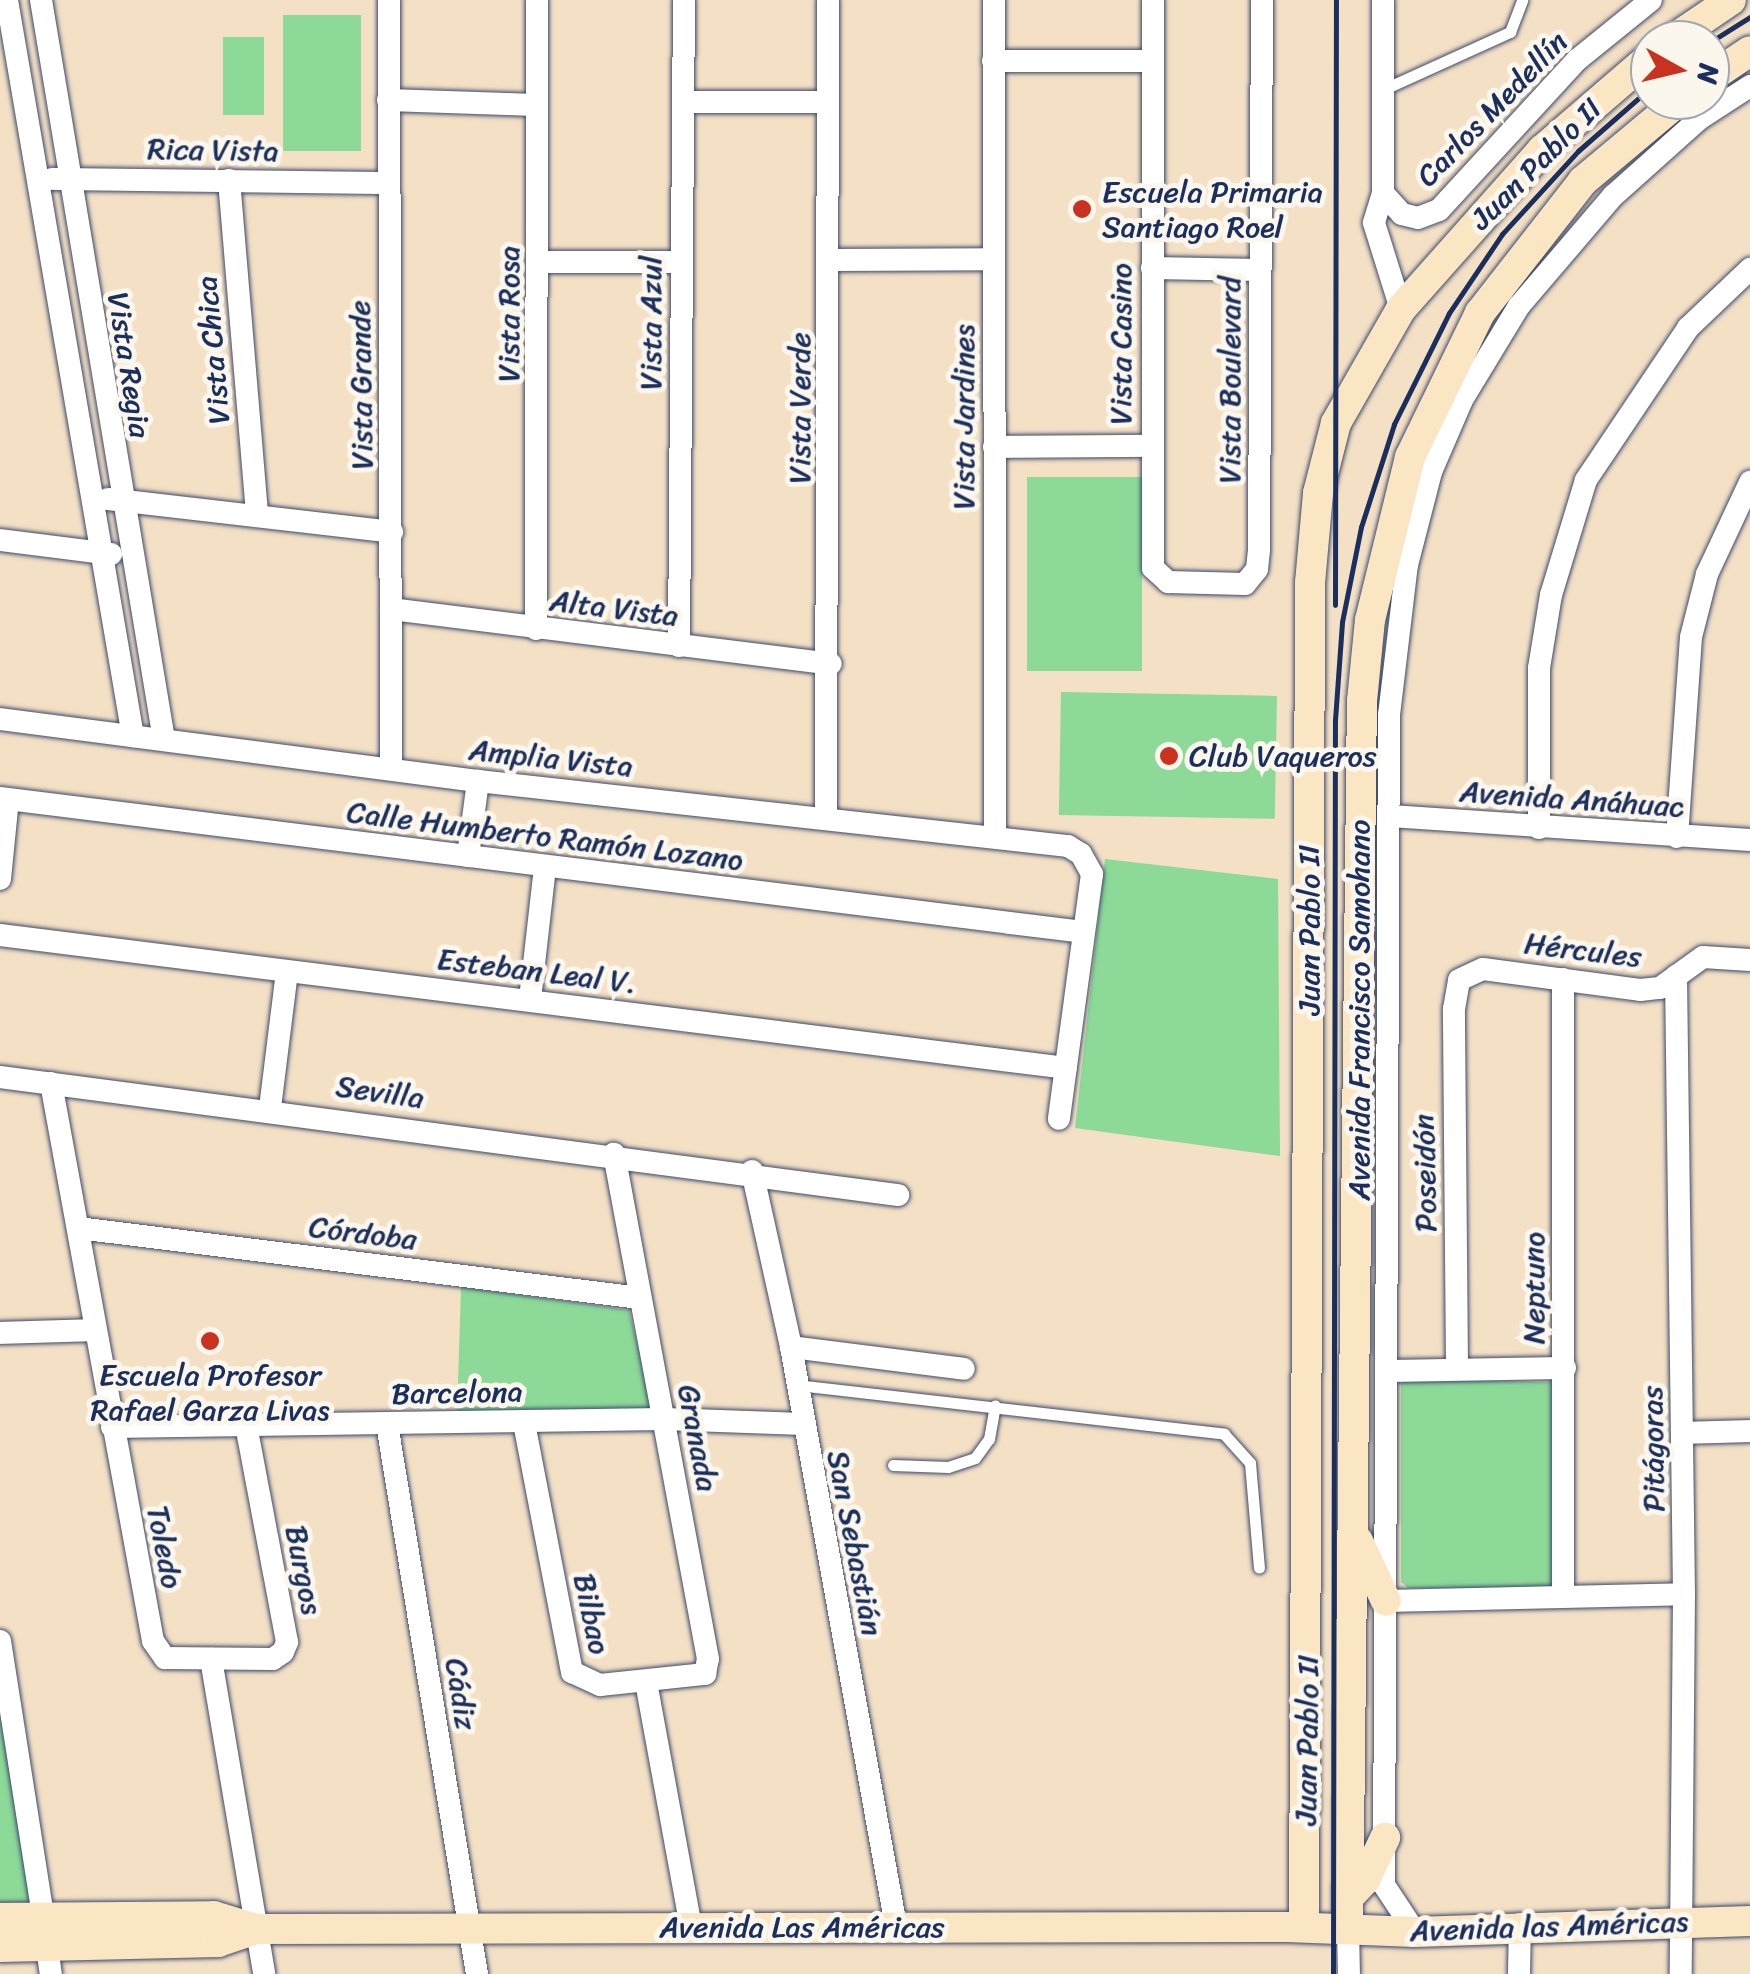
<!DOCTYPE html>
<meta charset="utf-8">
<style>
body{margin:0}
#map{position:relative;width:1750px;height:1974px;overflow:hidden;background:#f4e0c5;font-family:Sriracha,sans-serif}
div>[style]{position:absolute}
[style*='--x']{left:calc(var(--x)*1px);top:calc(var(--y)*1px);width:calc(var(--w)*1px);rotate:calc(var(--a)*1deg)}
.green>*{inset:0;background:#8cd998;transform-origin:0 0}
.roads{filter:drop-shadow(0 0 2px #3c4a6d) drop-shadow(0 0 2px #3c4a6d)}
.lane>*{height:11px;margin:-5.5px;padding:0 5.5px;transform-origin:5.5px;border-radius:5.5px;background:#fff}
.street>*{height:22px;margin:-11px;padding:0 11px;transform-origin:11px;border-radius:11px;background:#fff}
.secondary>*{height:30px;margin:-15px;padding:0 15px;transform-origin:15px;border-radius:15px;background:#fbe6c4}
.rail>*{height:5px;margin:-2.5px;padding:0 2.5px;transform-origin:2.5px;border-radius:2.5px;background:#1b2f5e}
.dots>*{width:28px;height:28px;translate:-50% -50%;box-sizing:border-box;border:5px solid #fbf7ec;border-radius:50%}
span{translate:-50% -50%;white-space:nowrap;text-align:center;line-height:1.15;-webkit-text-stroke:10px #fbf7ec;paint-order:stroke}
.street-label{font-size:30px;color:#1b2f5e}
.poi-label{font-size:30px;color:#1b2f5e}
.left{translate:0 -50%;text-align:left}
.north{position:absolute;left:1630px;top:20px;width:100px;height:100px;box-sizing:border-box;background:#fbf7ec;border:2px solid #a1a7b3;border-radius:50%;rotate:98deg;font-size:28px;font-weight:700;line-height:40px;text-align:center;color:#1b2f5e}
.north::after{content:'';display:block;margin:auto;width:35px;height:45px;background:#c8321e;clip-path:polygon(50% 0,100% 100%,50% 72%,0 100%)}
</style>
<div id="map">
<div class="green">
<div style="left:283px;top:15px;width:78px;height:136px"></div>
<div style="left:223px;top:37px;width:41px;height:78px"></div>
<div style="left:1027px;top:477px;width:115px;height:194px"></div>
<div style="left:1061px;top:692px;width:216px;height:123px;rotate:1deg"></div>
<div style="clip-path:polygon(1105px 859px,1278px 879px,1280px 1156px,1075px 1128px)"></div>
<div style="clip-path:polygon(461px 1287px,629px 1310px,653px 1409px,457px 1416px)"></div>
<div style="clip-path:polygon(1406px 1380px,1554px 1382px,1557px 1588px,1408px 1588px,1401px 1582px,1401px 1384px)"></div>
<div style="clip-path:polygon(0 1692px,32px 1902px,0 1902px)"></div>
</div>
<div class="roads">
<div class="lane">
<div style="--x:1382;--y:90;--w:141;--a:-24.4"></div>
<div style="--x:1510;--y:32;--w:34;--a:-69"></div>
<div style="--x:797;--y:1385;--w:430;--a:6.5"></div>
<div style="--x:1224;--y:1434;--w:39;--a:48"></div>
<div style="--x:1250;--y:1463;--w:105;--a:85.1"></div>
<div style="--x:893;--y:1465;--w:55;--a:2.1"></div>
<div style="--x:948;--y:1467;--w:28;--a:-18"></div>
<div style="--x:975;--y:1458;--w:24;--a:-54"></div>
<div style="--x:989;--y:1439;--w:34;--a:-80"></div>
</div>
<div class="street">
<div style="--x:7;--y:0;--w:747;--a:80.29"></div>
<div style="--x:41;--y:0;--w:750;--a:80.56"></div>
<div style="--x:389;--y:0;--w:769;--a:89.85"></div>
<div style="--x:994;--y:0;--w:834;--a:89.93"></div>
<div style="--x:1153;--y:0;--w:568;--a:90"></div>
<div style="--x:1153;--y:568;--w:21;--a:43"></div>
<div style="--x:1168;--y:582;--w:77;--a:1.5"></div>
<div style="--x:1245;--y:584;--w:19;--a:-51"></div>
<div style="--x:1257;--y:569;--w:19;--a:-84"></div>
<div style="--x:1259;--y:550;--w:550;--a:-89.69"></div>
<div style="--x:1383;--y:0;--w:193;--a:90"></div>
<div style="--x:1383;--y:193;--w:28;--a:48"></div>
<div style="--x:1402;--y:214;--w:16;--a:14"></div>
<div style="--x:1418;--y:218;--w:22;--a:-21"></div>
<div style="--x:1439;--y:210;--w:204;--a:-47.4"></div>
<div style="--x:1577;--y:60;--w:95;--a:-39"></div>
<div style="--x:993;--y:61;--w:160;--a:0"></div>
<div style="--x:388;--y:100;--w:148;--a:1.9"></div>
<div style="--x:684;--y:102;--w:144;--a:0"></div>
<div style="--x:52;--y:179;--w:337;--a:0.7"></div>
<div style="--x:229;--y:180;--w:337;--a:85.2"></div>
<div style="--x:1383;--y:193;--w:31;--a:107"></div>
<div style="--x:1374;--y:223;--w:90;--a:72.6"></div>
<div style="--x:830;--y:260;--w:164;--a:-0.3"></div>
<div style="--x:540;--y:262;--w:142;--a:0"></div>
<div style="--x:1152;--y:268;--w:108;--a:1.1"></div>
<div style="--x:994;--y:447;--w:156;--a:-0.4"></div>
<div style="--x:108;--y:499;--w:286;--a:6.6"></div>
<div style="--x:0;--y:540;--w:112;--a:7.2"></div>
<div style="--x:391;--y:609;--w:443;--a:7.1"></div>
<div style="--x:536;--y:629;--w:629;--a:-89.91"></div>
<div style="--x:679;--y:646;--w:646;--a:-89.56"></div>
<div style="--x:0;--y:719;--w:482;--a:7.4"></div>
<div style="--x:478;--y:781;--w:594;--a:6.29"></div>
<div style="--x:1068;--y:846;--w:15;--a:32"></div>
<div style="--x:1081;--y:854;--w:23;--a:61"></div>
<div style="--x:1092;--y:874;--w:247;--a:97.7"></div>
<div style="--x:0;--y:798;--w:1091;--a:7.05"></div>
<div style="--x:826;--y:816;--w:816;--a:-89.86"></div>
<div style="--x:1390;--y:816;--w:361;--a:3.8"></div>
<div style="--x:1539;--y:828;--w:160;--a:-90"></div>
<div style="--x:1539;--y:668;--w:74;--a:-80.7"></div>
<div style="--x:1551;--y:595;--w:120;--a:-73.1"></div>
<div style="--x:1586;--y:480;--w:183;--a:-56.1"></div>
<div style="--x:1688;--y:328;--w:86;--a:-43.6"></div>
<div style="--x:1677;--y:837;--w:200;--a:-86"></div>
<div style="--x:1691;--y:637;--w:65;--a:-75.7"></div>
<div style="--x:1707;--y:574;--w:102;--a:-64.9"></div>
<div style="--x:468;--y:856;--w:76;--a:-82.4"></div>
<div style="--x:0;--y:879;--w:80;--a:-84.3"></div>
<div style="--x:0;--y:935;--w:1074;--a:7.11"></div>
<div style="--x:1676;--y:976;--w:618;--a:89.26"></div>
<div style="--x:1684;--y:1594;--w:380;--a:90.5"></div>
<div style="--x:1563;--y:979;--w:617;--a:90"></div>
<div style="--x:530;--y:999;--w:133;--a:-83.5"></div>
<div style="--x:0;--y:1077;--w:906;--a:7.49"></div>
<div style="--x:51;--y:1083;--w:567;--a:79.64"></div>
<div style="--x:153;--y:1641;--w:21;--a:55"></div>
<div style="--x:165;--y:1658;--w:108;--a:0.5"></div>
<div style="--x:273;--y:1659;--w:12;--a:-35"></div>
<div style="--x:283;--y:1652;--w:11;--a:-68"></div>
<div style="--x:287;--y:1642;--w:220;--a:-100.7"></div>
<div style="--x:270;--y:1108;--w:137;--a:-82.9"></div>
<div style="--x:752;--y:1171;--w:180;--a:77.5"></div>
<div style="--x:791;--y:1347;--w:588;--a:79.72"></div>
<div style="--x:78;--y:1228;--w:566;--a:7.1"></div>
<div style="--x:0;--y:1333;--w:95;--a:-1.8"></div>
<div style="--x:791;--y:1347;--w:174;--a:7.2"></div>
<div style="--x:1457;--y:1366;--w:357;--a:-90.5"></div>
<div style="--x:1454;--y:1009;--w:29;--a:-80"></div>
<div style="--x:1459;--y:980;--w:26;--a:-25"></div>
<div style="--x:1483;--y:969;--w:158;--a:7.6"></div>
<div style="--x:1640;--y:990;--w:20;--a:-6"></div>
<div style="--x:1660;--y:988;--w:53;--a:-35.8"></div>
<div style="--x:1703;--y:957;--w:47;--a:3.7"></div>
<div style="--x:1386;--y:1371;--w:179;--a:-1"></div>
<div style="--x:524;--y:1423;--w:254;--a:79.1"></div>
<div style="--x:572;--y:1672;--w:31;--a:25"></div>
<div style="--x:600;--y:1685;--w:106;--a:-6"></div>
<div style="--x:705;--y:1674;--w:15;--a:-79"></div>
<div style="--x:708;--y:1659;--w:514;--a:-100.54"></div>
<div style="--x:387;--y:1424;--w:557;--a:80.71"></div>
<div style="--x:112;--y:1427;--w:552;--a:-0.83"></div>
<div style="--x:664;--y:1419;--w:139;--a:2.1"></div>
<div style="--x:1682;--y:1433;--w:68;--a:-1.7"></div>
<div style="--x:1386;--y:1601;--w:298;--a:-1.3"></div>
<div style="--x:0;--y:1641;--w:278;--a:81.1"></div>
<div style="--x:211;--y:1659;--w:319;--a:80.4"></div>
<div style="--x:646;--y:1682;--w:249;--a:79.6"></div>
<div style="--x:1348;--y:1928;--w:46;--a:88.8"></div>
<div style="--x:1415;--y:1932;--w:56;--a:-123.4"></div>
<div style="--x:1384;--y:1885;--w:1170;--a:-89.76"></div>
<div style="--x:1389;--y:715;--w:151;--a:-83.2"></div>
<div style="--x:1407;--y:565;--w:96;--a:-75.5"></div>
<div style="--x:1431;--y:472;--w:78;--a:-66.7"></div>
<div style="--x:1462;--y:400;--w:110;--a:-58.8"></div>
<div style="--x:1519;--y:306;--w:145;--a:-49.5"></div>
<div style="--x:1613;--y:196;--w:115;--a:-41.8"></div>
<div style="--x:1699;--y:119;--w:61;--a:-32.9"></div>
<div style="--x:47;--y:1947;--w:27;--a:82"></div>
<div style="--x:1519;--y:1974;--w:50;--a:-88.9"></div>
</div>
<div class="secondary">
<div style="--x:1672;--y:40;--w:71;--a:-34.1"></div>
<div style="--x:1710;--y:78;--w:48;--a:-34"></div>
<div style="--x:1358;--y:1541;--w:66;--a:65"></div>
<div style="--x:1348;--y:1898;--w:25;--a:-47"></div>
<div style="--x:1365;--y:1880;--w:47;--a:-64.5"></div>
<div style="--x:0;--y:1918;--w:214;--a:-0.5"></div>
<div style="--x:214;--y:1916;--w:44;--a:17.2"></div>
<div style="--x:256;--y:1929;--w:1031;--a:-0.11"></div>
<div style="--x:1287;--y:1927;--w:128;--a:2.2"></div>
<div style="--x:1415;--y:1932;--w:335;--a:-1.9"></div>
<div style="--x:1304;--y:1927;--w:1344;--a:-89.74"></div>
<div style="--x:1310;--y:583;--w:90;--a:-84.9"></div>
<div style="--x:1318;--y:493;--w:72;--a:-75.6"></div>
<div style="--x:1336;--y:423;--w:131;--a:-60.3"></div>
<div style="--x:1401;--y:309;--w:213;--a:-48.4"></div>
<div style="--x:1542;--y:150;--w:143;--a:-40.7"></div>
<div style="--x:1348;--y:1928;--w:1227;--a:-89.35"></div>
<div style="--x:1362;--y:701;--w:81;--a:-84.4"></div>
<div style="--x:1370;--y:620;--w:168;--a:-76.2"></div>
<div style="--x:1410;--y:457;--w:160;--a:-64.1"></div>
<div style="--x:1480;--y:313;--w:167;--a:-52"></div>
<div style="--x:1583;--y:181;--w:126;--a:-39.9"></div>
<div style="--x:0;--y:1947;--w:218;--a:-1.3"></div>
<div style="--x:218;--y:1942;--w:40;--a:-18.9"></div>
</div>
</div>
<div class="rail">
<div style="--x:1710;--y:42;--w:47;--a:-32"></div>
<div style="--x:1335;--y:605;--w:605;--a:-89.91"></div>
<div style="--x:1333;--y:1974;--w:1254;--a:-89.91"></div>
<div style="--x:1335;--y:720;--w:98;--a:-85.9"></div>
<div style="--x:1342;--y:622;--w:97;--a:-78.7"></div>
<div style="--x:1361;--y:527;--w:108;--a:-72.2"></div>
<div style="--x:1394;--y:424;--w:124;--a:-63.6"></div>
<div style="--x:1449;--y:313;--w:95;--a:-56.1"></div>
<div style="--x:1502;--y:234;--w:113;--a:-47.5"></div>
<div style="--x:1578;--y:151;--w:96;--a:-41.2"></div>
</div>
<div class="dots">
<div style="left:1082px;top:209px;background:#c8321e"></div>
<div style="left:1169px;top:756px;background:#c8321e"></div>
<div style="left:210px;top:1341px;background:#c8321e"></div>
</div>
<div class="street-label">
<span style="left:1492px;top:109px;rotate:-46deg">Carlos Medellín</span>
<span style="left:213px;top:150px;rotate:1deg">Rica Vista</span>
<span style="left:1536px;top:164px;rotate:-45deg">Juan Pablo II</span>
<span style="left:509px;top:314px;rotate:-90deg">Vista Rosa</span>
<span style="left:651px;top:323px;rotate:-90deg">Vista Azul</span>
<span style="left:1121px;top:344px;rotate:-90deg">Vista Casino</span>
<span style="left:213px;top:350px;rotate:-95deg">Vista Chica</span>
<span style="left:129px;top:365px;rotate:81deg">Vista Regia</span>
<span style="left:1230px;top:380px;rotate:-90deg">Vista Boulevard</span>
<span style="left:361px;top:385px;rotate:-91deg">Vista Grande</span>
<span style="left:800px;top:408px;rotate:-90deg">Vista Verde</span>
<span style="left:964px;top:417px;rotate:-90deg">Vista Jardines</span>
<span style="left:614px;top:608px;rotate:7deg">Alta Vista</span>
<span style="left:551px;top:758px;rotate:6deg">Amplia Vista</span>
<span style="left:1572px;top:799px;rotate:4deg">Avenida Anáhuac</span>
<span style="left:545px;top:836px;rotate:7deg">Calle Humberto Ramón Lozano</span>
<span style="left:1309px;top:930px;rotate:-90deg">Juan Pablo II</span>
<span style="left:1583px;top:950px;rotate:7deg">Hércules</span>
<span style="left:537px;top:971px;rotate:7deg">Esteban Leal V.</span>
<span style="left:1359px;top:1010px;rotate:-90deg">Avenida Francisco Samohano</span>
<span style="left:380px;top:1092px;rotate:8deg">Sevilla</span>
<span style="left:1425px;top:1173px;rotate:-91deg">Poseidón</span>
<span style="left:363px;top:1233px;rotate:7deg">Córdoba</span>
<span style="left:1534px;top:1288px;rotate:-90deg">Neptuno</span>
<span style="left:457px;top:1393px;rotate:-1deg">Barcelona</span>
<span style="left:698px;top:1438px;rotate:79deg">Granada</span>
<span style="left:1653px;top:1449px;rotate:-91deg">Pitágoras</span>
<span style="left:855px;top:1543px;rotate:79deg">San Sebastián</span>
<span style="left:165px;top:1547px;rotate:79deg">Toledo</span>
<span style="left:304px;top:1570px;rotate:79deg">Burgos</span>
<span style="left:592px;top:1614px;rotate:78deg">Bilbao</span>
<span style="left:461px;top:1694px;rotate:81deg">Cádiz</span>
<span style="left:1307px;top:1740px;rotate:-89deg">Juan Pablo II</span>
<span style="left:1549px;top:1926px;rotate:-2deg">Avenida las Américas</span>
<span style="left:802px;top:1927px">Avenida Las Américas</span>
</div>
<div class="poi-label">
<span class="left" style="left:1102px;top:209px">Escuela Primaria<br>Santiago Roel</span>
<span class="left" style="left:1189px;top:756px">Club Vaqueros</span>
<span style="left:210px;top:1392px">Escuela Profesor<br>Rafael Garza Livas</span>
</div>
<div class="north">N</div>
</div>
